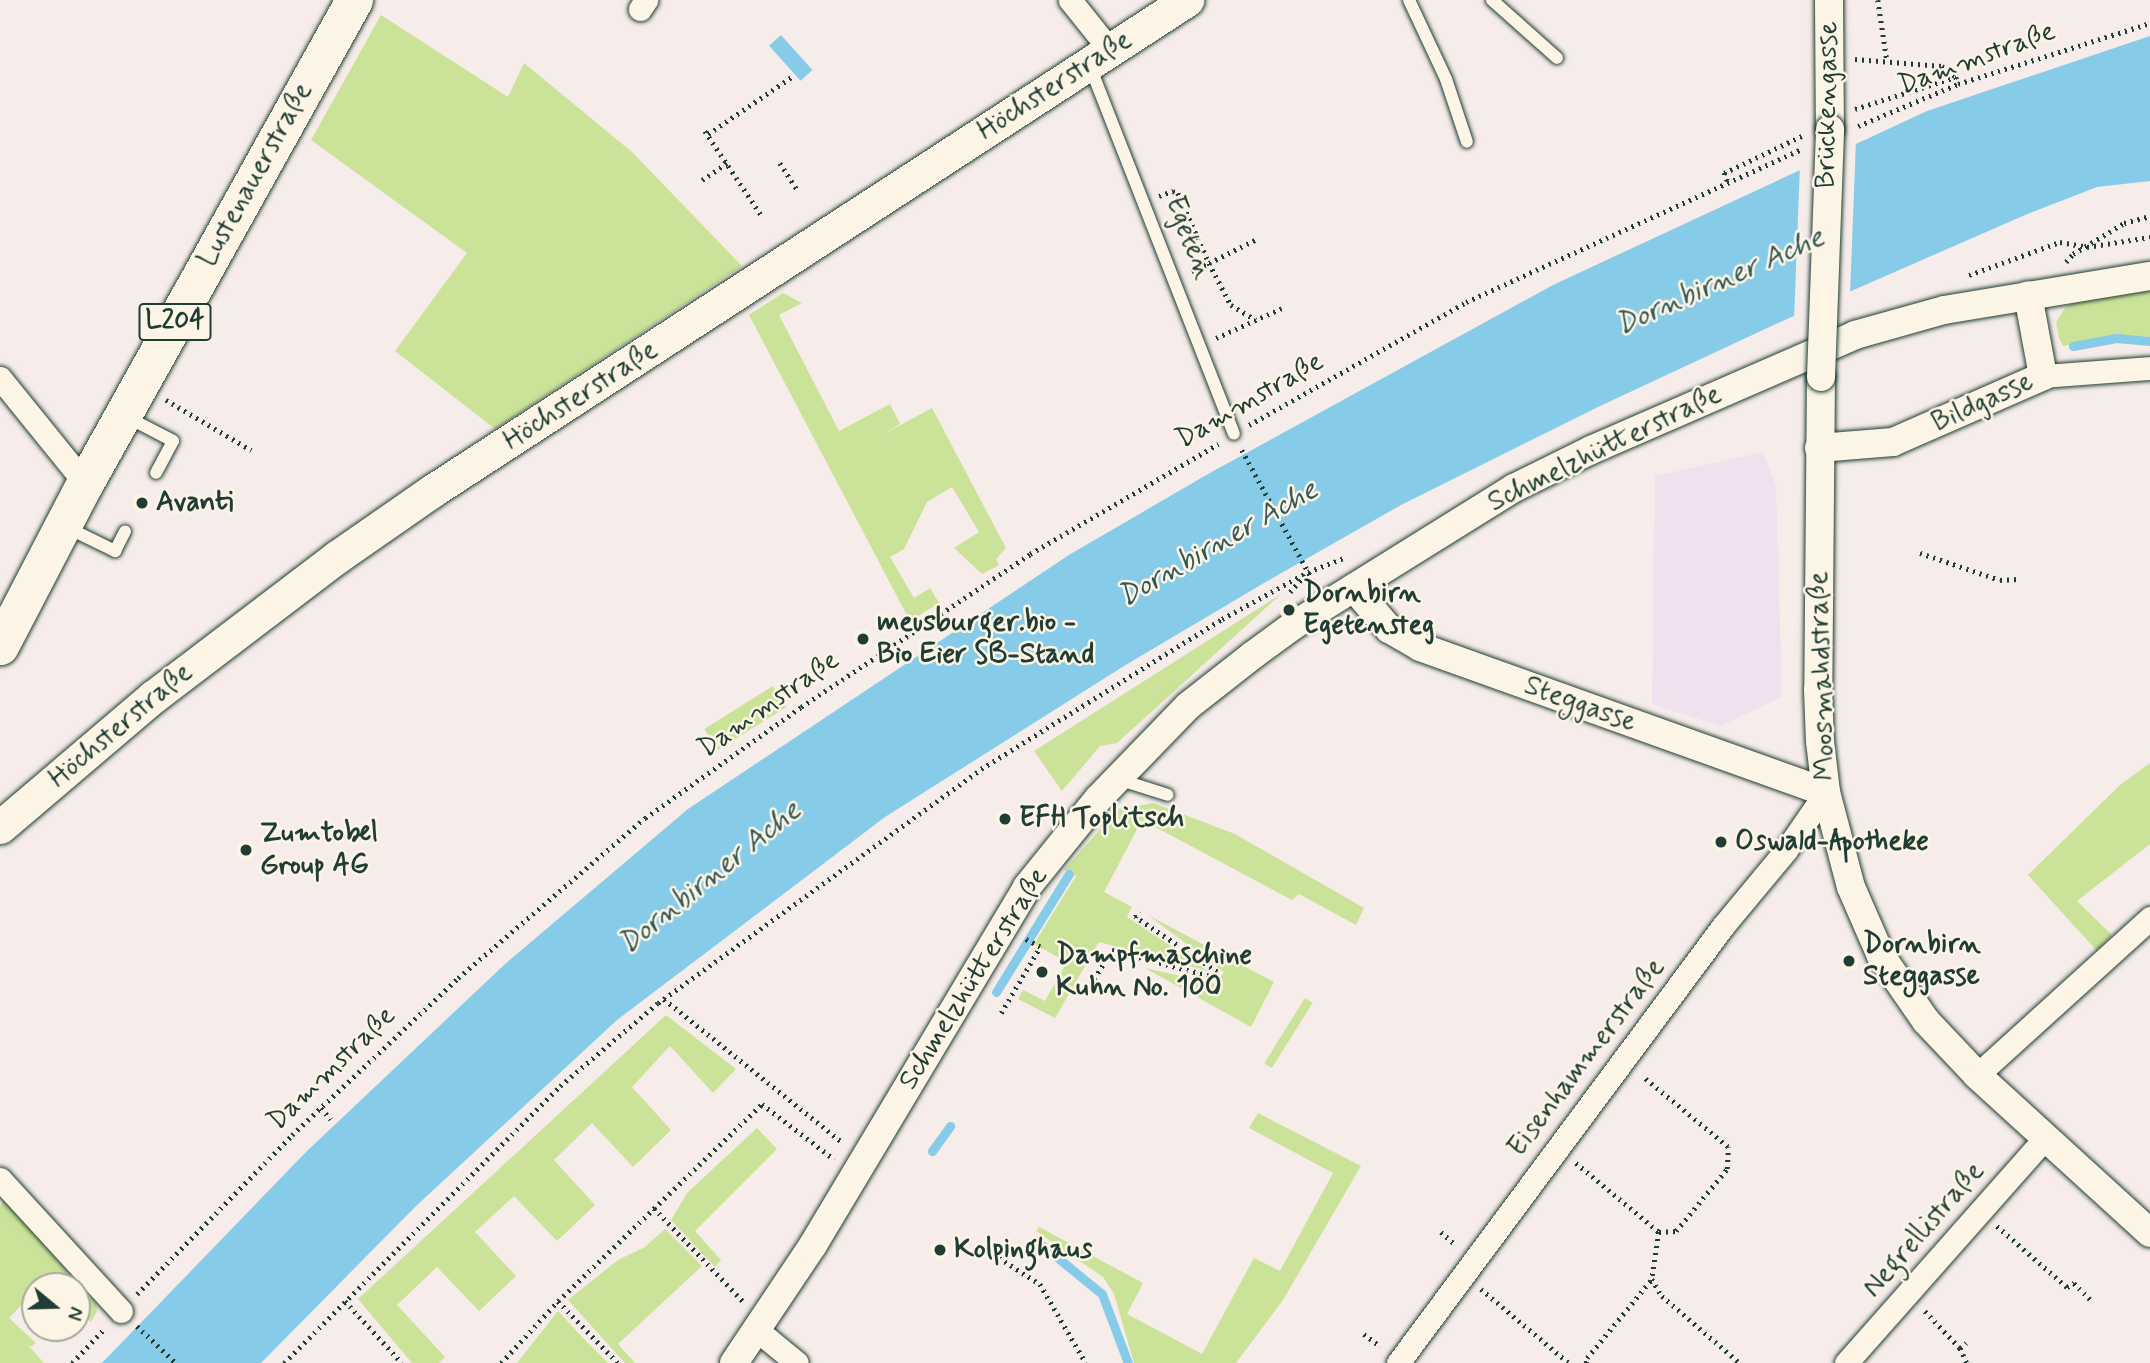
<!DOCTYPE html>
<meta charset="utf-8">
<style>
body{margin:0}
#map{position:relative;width:2150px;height:1363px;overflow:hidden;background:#f6ece9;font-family:Mynerve,sans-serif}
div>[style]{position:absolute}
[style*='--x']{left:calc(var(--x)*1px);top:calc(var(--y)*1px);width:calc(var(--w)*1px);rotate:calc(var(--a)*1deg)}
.built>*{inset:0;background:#efe2ee}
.green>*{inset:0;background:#cbe398;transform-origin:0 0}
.water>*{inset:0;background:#86cbe7;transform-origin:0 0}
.pier>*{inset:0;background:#f6ece9}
.stream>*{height:9px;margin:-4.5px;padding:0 4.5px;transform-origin:4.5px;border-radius:4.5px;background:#86cbe7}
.path>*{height:4.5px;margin-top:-2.25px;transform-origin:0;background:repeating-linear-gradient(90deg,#1f3d34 0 2px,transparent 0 7px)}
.roads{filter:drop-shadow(0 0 2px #1f3d34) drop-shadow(0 0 2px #1f3d34)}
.service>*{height:12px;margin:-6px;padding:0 6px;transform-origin:6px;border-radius:6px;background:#fcf5e5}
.minor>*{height:23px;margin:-11.5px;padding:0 11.5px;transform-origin:11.5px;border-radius:11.5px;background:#fcf5e5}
.tertiary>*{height:28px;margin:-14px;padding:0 14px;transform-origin:14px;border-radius:14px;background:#fcf5e5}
.secondary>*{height:33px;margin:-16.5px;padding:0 16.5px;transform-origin:16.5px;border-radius:16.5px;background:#fcf5e5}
.primary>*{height:37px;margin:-18.5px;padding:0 18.5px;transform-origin:18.5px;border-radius:18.5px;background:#fcf5e5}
.bridges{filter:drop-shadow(0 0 2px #1f3d34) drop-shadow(0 0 2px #1f3d34)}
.tertiary-bridge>*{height:28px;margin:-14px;padding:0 14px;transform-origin:14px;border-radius:14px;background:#fcf5e5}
.dots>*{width:19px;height:19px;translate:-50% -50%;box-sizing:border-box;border:4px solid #fcf5e5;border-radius:50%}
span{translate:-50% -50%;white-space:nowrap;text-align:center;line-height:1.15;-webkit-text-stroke:5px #fcf5e5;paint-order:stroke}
.shield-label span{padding:2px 5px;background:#fcf5e5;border:2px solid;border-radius:5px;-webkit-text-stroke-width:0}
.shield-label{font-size:26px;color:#1f3d34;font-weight:700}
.street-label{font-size:28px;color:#1f3d34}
.poi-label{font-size:28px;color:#1f3d34;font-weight:700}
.left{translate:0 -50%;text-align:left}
.water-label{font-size:30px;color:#345958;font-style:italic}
.north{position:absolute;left:21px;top:1272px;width:70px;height:70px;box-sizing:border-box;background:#fcf5e5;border:2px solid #a4ab9e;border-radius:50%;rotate:109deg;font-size:19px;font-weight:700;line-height:28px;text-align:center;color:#1f3d34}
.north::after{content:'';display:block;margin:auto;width:24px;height:32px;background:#1f3d34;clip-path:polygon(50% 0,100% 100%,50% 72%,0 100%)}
</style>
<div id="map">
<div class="built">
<div style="clip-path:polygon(1763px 452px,1776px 485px,1782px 697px,1720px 726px,1652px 704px,1655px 476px)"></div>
</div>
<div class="green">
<div style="clip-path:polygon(381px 15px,508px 97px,524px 63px,632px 152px,742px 266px,495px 429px,395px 351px,467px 253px,311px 140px)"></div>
<div style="clip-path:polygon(2150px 291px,2150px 337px,2116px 335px,2063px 346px,2059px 338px,2056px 322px,2066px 307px,2072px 303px)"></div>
<div style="clip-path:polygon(783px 293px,802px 303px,779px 315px,839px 431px,890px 404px,900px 424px,884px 434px,932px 408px,1006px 548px,996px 559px,999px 565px,982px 574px,954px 548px,979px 532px,952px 487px,927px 502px,904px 549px,890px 557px,914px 598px,930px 588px,939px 603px,910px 621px,749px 315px)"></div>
<div style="clip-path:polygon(1281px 594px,1117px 743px,1100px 746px,1062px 791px,1034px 751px)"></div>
<div style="left:773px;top:686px;width:25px;height:81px;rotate:58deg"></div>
<div style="clip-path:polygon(2150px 763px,2150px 844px,2077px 901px,2112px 935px,2097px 951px,2028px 875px,2120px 785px)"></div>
<div style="clip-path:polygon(1153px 803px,1235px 834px,1364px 908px,1356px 925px,1299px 894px,1292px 900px,1142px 820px,1104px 892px,1132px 907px,1127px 917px,1208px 971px,1099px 942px,1055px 1018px,1018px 999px,1023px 990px,1045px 1001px,1067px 962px,1034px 944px,1076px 876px,1064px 870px,1118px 809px)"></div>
<div style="clip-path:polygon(1148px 915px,1274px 982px,1251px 1027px,1145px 968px,1216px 984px,1224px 972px)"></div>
<div style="left:1305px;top:998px;width:9px;height:77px;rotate:32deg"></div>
<div style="clip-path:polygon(666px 1015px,736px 1069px,713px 1093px,670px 1046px,632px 1087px,671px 1130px,633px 1167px,592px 1123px,554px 1160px,595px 1205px,557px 1241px,514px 1196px,475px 1232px,516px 1276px,479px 1311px,437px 1267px,397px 1305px,445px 1357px,439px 1363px,412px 1363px,358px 1299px)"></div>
<div style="clip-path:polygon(1258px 1113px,1361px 1166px,1283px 1300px,1236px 1363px,1134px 1363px,1114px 1294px,1103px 1277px,1036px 1231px,1039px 1227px,1143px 1283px,1127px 1314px,1202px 1354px,1254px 1258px,1280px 1271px,1333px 1173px,1249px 1128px)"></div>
<div style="clip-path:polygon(757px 1128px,777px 1149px,695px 1231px,721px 1260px,715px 1267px,671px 1220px,687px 1193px)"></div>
<div style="clip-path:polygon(4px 1199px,96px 1304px,97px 1311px,91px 1322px,77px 1310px,77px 1286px,51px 1286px,45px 1280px,35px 1286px,35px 1291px,9px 1318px,36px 1343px,31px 1347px,27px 1344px,44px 1363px,0 1363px,0 1206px)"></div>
<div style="clip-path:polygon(665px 1229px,702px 1266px,618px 1344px,635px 1363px,625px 1363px,568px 1300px,618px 1260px,645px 1247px)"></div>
<div style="clip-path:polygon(558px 1311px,584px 1339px,608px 1363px,517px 1363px)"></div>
</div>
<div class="water">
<div style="left:781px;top:35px;width:47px;height:16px;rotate:48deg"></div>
<div style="clip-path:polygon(2150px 36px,2150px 181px,2097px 187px,2025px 215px,1778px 323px,1598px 407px,1401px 505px,1264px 583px,1124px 666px,885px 817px,617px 1020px,415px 1207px,261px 1363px,102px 1363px,306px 1152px,504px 965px,688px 809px,1069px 555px,1208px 474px,1553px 285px,1927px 111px)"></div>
</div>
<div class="pier">
<div style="clip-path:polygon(1856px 140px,1850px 295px,1794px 320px,1800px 165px)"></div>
</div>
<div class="stream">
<div style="--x:2073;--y:346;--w:44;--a:-10.5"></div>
<div style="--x:2116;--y:338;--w:34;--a:5"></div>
<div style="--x:996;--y:992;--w:139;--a:-58.3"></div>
<div style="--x:932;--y:1151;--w:31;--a:-54"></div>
<div style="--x:1042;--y:1245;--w:77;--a:39.2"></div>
<div style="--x:1102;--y:1294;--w:74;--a:69.4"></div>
</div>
<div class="path">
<div style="--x:1878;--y:0;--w:61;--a:81.5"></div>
<div style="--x:1855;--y:59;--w:87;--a:4.6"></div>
<div style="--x:1942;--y:66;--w:18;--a:38"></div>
<div style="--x:1956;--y:77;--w:7;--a:74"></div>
<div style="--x:1855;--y:109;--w:106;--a:-17.6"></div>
<div style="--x:1858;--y:126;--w:108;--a:-22.8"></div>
<div style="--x:1958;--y:84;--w:201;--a:-17.6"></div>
<div style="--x:705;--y:131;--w:102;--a:56.2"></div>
<div style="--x:708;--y:134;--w:103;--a:-34.3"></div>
<div style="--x:780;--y:163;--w:33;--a:57"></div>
<div style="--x:702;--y:180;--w:30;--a:-34"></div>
<div style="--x:1727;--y:181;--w:9;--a:-111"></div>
<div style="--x:1724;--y:173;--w:86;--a:-25.4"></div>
<div style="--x:1159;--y:196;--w:15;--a:-20"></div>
<div style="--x:1173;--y:191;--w:5;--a:22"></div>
<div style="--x:1178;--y:193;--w:77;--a:66.1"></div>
<div style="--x:1209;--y:263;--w:54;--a:-26.6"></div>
<div style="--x:2066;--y:262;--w:11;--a:-49"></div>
<div style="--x:2073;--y:254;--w:60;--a:-31.3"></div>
<div style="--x:2124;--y:223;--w:27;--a:-15"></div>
<div style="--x:1191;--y:271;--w:20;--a:-24"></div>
<div style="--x:1209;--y:263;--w:47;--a:62.4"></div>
<div style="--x:1231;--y:305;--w:29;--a:31"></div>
<div style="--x:1969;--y:275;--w:97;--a:-19.9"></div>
<div style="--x:2060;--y:242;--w:27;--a:10"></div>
<div style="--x:2087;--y:247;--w:64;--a:-9"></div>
<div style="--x:1216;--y:338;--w:72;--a:-24.4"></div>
<div style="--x:166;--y:400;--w:99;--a:30.5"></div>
<div style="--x:1249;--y:425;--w:249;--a:-29.5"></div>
<div style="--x:1466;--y:302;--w:368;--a:-24.5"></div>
<div style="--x:1242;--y:450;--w:149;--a:61.5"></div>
<div style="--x:1920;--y:553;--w:84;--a:18.6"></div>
<div style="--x:2000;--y:580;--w:18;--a:-3"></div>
<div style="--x:1290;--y:592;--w:23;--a:-49"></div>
<div style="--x:1094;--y:979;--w:34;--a:-58"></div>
<div style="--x:1112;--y:950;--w:106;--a:14.8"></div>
<div style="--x:1214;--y:977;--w:6;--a:-59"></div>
<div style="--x:1217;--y:972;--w:99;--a:-146.1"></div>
<div style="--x:1135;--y:917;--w:7;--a:-56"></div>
<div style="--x:664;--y:999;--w:230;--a:38.8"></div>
<div style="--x:1001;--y:1013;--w:77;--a:-59.4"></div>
<div style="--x:1040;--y:947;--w:17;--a:-152"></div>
<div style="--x:321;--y:1108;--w:15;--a:48"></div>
<div style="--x:1576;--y:1163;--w:108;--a:39.7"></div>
<div style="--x:1659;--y:1232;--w:17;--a:-3"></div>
<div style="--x:1676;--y:1231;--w:80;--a:-50.6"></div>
<div style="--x:1727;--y:1169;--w:22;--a:-87"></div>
<div style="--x:1728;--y:1147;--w:112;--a:-140.5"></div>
<div style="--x:654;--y:1208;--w:129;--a:46.3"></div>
<div style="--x:1997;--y:1226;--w:93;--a:41.1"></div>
<div style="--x:2067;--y:1287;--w:8;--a:-30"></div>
<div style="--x:2074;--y:1283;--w:23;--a:45"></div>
<div style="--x:1441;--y:1232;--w:20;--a:41"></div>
<div style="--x:1659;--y:1232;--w:48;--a:98.5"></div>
<div style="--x:1652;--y:1279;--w:20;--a:60"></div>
<div style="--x:1662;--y:1296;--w:103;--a:40.7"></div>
<div style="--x:993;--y:1254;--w:56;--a:32.6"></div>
<div style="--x:1040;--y:1284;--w:91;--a:59.8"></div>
<div style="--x:1481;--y:1289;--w:115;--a:40.1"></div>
<div style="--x:137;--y:1294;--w:222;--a:-45.7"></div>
<div style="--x:292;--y:1135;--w:228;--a:-43.4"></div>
<div style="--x:458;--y:978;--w:246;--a:-40.6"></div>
<div style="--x:645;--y:818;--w:191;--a:-35.4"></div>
<div style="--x:801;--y:707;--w:275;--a:-33.7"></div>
<div style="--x:1030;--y:554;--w:218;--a:-30.3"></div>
<div style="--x:345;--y:1301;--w:84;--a:47.4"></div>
<div style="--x:558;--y:1301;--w:86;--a:45.9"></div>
<div style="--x:1925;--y:1311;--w:51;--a:46.6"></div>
<div style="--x:1960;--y:1348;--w:8;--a:-40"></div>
<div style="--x:137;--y:1326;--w:54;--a:43.5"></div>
<div style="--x:1364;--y:1334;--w:21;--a:37"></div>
<div style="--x:1960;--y:1348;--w:17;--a:65"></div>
<div style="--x:72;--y:1363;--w:48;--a:-46.7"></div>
<div style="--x:284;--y:1363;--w:391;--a:-45.1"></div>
<div style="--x:560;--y:1086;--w:128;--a:-40.3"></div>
<div style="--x:658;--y:1003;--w:399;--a:-35.9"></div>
<div style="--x:981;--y:769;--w:284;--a:-31.9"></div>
<div style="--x:1222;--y:619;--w:98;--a:-28.7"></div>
<div style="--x:1308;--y:572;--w:41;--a:-21.5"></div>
<div style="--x:501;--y:1363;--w:84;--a:-47.4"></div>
<div style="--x:558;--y:1301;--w:284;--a:-44"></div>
<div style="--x:762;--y:1104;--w:91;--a:37.4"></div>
<div style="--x:1586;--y:1363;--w:5;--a:-79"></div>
<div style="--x:1587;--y:1358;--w:102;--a:-50.6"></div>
</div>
<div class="roads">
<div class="service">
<div style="--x:1409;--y:0;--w:87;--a:64.9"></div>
<div style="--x:1446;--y:79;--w:66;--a:71.6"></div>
<div style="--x:1492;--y:0;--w:87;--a:41.7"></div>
<div style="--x:1089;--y:64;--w:397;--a:68.6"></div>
<div style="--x:125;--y:416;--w:54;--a:27.5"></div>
<div style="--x:173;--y:441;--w:36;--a:118"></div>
<div style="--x:66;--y:527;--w:55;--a:26.1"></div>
<div style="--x:115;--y:551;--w:22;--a:-63"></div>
<div style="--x:1118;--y:779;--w:52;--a:17.7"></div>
</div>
<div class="minor">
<div style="--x:1070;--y:0;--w:64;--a:51.3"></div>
<div style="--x:640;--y:9;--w:11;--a:-56"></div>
<div style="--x:2043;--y:376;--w:107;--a:-4.3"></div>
<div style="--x:0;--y:378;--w:135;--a:51"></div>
<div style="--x:1977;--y:1075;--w:234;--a:-42.2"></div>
<div style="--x:0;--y:1179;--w:179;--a:47.5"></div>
<div style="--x:758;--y:1331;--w:50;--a:39.4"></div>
<div style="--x:1398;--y:1363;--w:545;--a:-53.36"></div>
<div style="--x:1723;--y:926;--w:99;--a:-50.3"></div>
<div style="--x:1786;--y:850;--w:70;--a:-55.4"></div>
<div style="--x:1846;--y:1363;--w:302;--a:-48.5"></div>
</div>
<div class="tertiary">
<div style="--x:1829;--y:0;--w:129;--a:89.6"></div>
<div style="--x:1821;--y:377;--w:313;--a:90.5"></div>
<div style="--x:1818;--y:690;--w:51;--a:87.8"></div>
<div style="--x:1820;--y:741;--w:51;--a:83.3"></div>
<div style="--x:1826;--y:792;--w:98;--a:75.3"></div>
<div style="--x:1851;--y:887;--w:75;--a:66.5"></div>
<div style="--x:1881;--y:956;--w:79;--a:55.3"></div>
<div style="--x:1926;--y:1021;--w:74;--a:46.6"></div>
<div style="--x:1977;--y:1075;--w:234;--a:42.4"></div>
<div style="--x:1819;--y:448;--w:74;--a:-4.6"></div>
<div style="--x:1893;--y:442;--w:164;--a:-23.7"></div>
<div style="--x:2043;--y:376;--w:82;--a:-100.5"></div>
<div style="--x:1354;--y:588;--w:54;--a:49.5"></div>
<div style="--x:1389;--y:629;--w:36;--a:30"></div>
<div style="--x:1420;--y:647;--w:431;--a:19.7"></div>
<div style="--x:734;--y:1363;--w:142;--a:-56.2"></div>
<div style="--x:813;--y:1245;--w:417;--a:-59.1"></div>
<div style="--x:1027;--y:887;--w:113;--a:-51.1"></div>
<div style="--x:1098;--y:799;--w:129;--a:-45.9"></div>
<div style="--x:1188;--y:706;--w:83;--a:-38.1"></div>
<div style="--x:1253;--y:655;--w:51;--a:-36.2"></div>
<div style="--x:1294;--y:625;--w:259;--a:-31.9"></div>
<div style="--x:1514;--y:488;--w:86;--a:-26.3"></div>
<div style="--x:1591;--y:450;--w:288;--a:-23.5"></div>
<div style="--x:1855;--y:335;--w:92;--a:-15.7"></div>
<div style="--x:1944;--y:310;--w:209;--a:-9.4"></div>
</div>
<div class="secondary">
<div style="--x:0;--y:827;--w:201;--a:-40.4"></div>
<div style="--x:153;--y:697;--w:231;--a:-37.3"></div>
<div style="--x:337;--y:557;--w:116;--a:-34.8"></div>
<div style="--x:432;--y:491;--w:901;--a:-33.04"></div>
</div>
<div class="primary">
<div style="--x:0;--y:646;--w:184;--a:-62.5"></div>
<div style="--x:85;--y:483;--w:553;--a:-60.88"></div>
</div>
</div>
<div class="bridges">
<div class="tertiary-bridge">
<div style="--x:1821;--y:377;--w:248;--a:-87.9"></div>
</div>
</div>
<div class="dots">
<div style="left:142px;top:503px;background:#1f3d34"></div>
<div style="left:1289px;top:610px;background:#1f3d34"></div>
<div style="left:863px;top:639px;background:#1f3d34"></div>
<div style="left:1005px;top:819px;background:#1f3d34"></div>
<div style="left:1721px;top:842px;background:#1f3d34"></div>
<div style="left:246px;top:850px;background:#1f3d34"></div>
<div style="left:1849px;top:961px;background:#1f3d34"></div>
<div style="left:1042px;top:972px;background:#1f3d34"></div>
<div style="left:940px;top:1250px;background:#1f3d34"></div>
</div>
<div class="shield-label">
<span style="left:175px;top:322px">L204</span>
</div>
<div class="street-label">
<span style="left:1977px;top:59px;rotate:-20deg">Dammstraße</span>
<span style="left:1055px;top:86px;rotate:-33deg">Höchsterstraße</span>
<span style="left:1828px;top:105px;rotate:-89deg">Brückengasse</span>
<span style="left:256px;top:175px;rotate:-61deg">Lustenauerstraße</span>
<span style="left:1188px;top:238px;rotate:69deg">Egeten</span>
<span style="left:581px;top:396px;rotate:-33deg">Höchsterstraße</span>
<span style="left:1250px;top:401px;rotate:-30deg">Dammstraße</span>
<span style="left:1983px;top:403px;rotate:-24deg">Bildgasse</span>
<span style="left:1605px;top:449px;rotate:-26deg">Schmelzhütterstraße</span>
<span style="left:1823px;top:676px;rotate:-92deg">Moosmahdstraße</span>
<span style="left:769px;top:705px;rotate:-35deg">Dammstraße</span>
<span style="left:1580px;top:705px;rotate:20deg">Steggasse</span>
<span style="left:121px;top:726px;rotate:-40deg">Höchsterstraße</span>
<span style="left:974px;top:979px;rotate:-58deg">Schmelzhütterstraße</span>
<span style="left:1587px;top:1058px;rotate:-53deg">Eisenhammerstraße</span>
<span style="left:332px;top:1069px;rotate:-44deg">Dammstraße</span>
<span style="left:1924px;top:1230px;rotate:-49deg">Negrellistraße</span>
</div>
<div class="poi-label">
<span class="left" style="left:156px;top:503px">Avanti</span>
<span class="left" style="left:1303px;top:610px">Dornbirn<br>Egetensteg</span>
<span class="left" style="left:877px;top:639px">meusburger.bio -<br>Bio Eier SB-Stand</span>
<span class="left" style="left:1019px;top:819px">EFH Toplitsch</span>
<span class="left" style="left:260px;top:850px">Zumtobel<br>Group AG</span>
<span class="left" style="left:1735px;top:842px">Oswald-Apotheke</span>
<span class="left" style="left:1863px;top:961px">Dornbirn<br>Steggasse</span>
<span class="left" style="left:1056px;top:972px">Dampfmaschine<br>Kuhn No. 100</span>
<span class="left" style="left:954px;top:1250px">Kolpinghaus</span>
</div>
<div class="water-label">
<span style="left:1720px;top:282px;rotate:-24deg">Dornbirner Ache</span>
<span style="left:1218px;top:544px;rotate:-30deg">Dornbirner Ache</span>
<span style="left:710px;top:878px;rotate:-39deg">Dornbirner Ache</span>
</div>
<div class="north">N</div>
</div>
